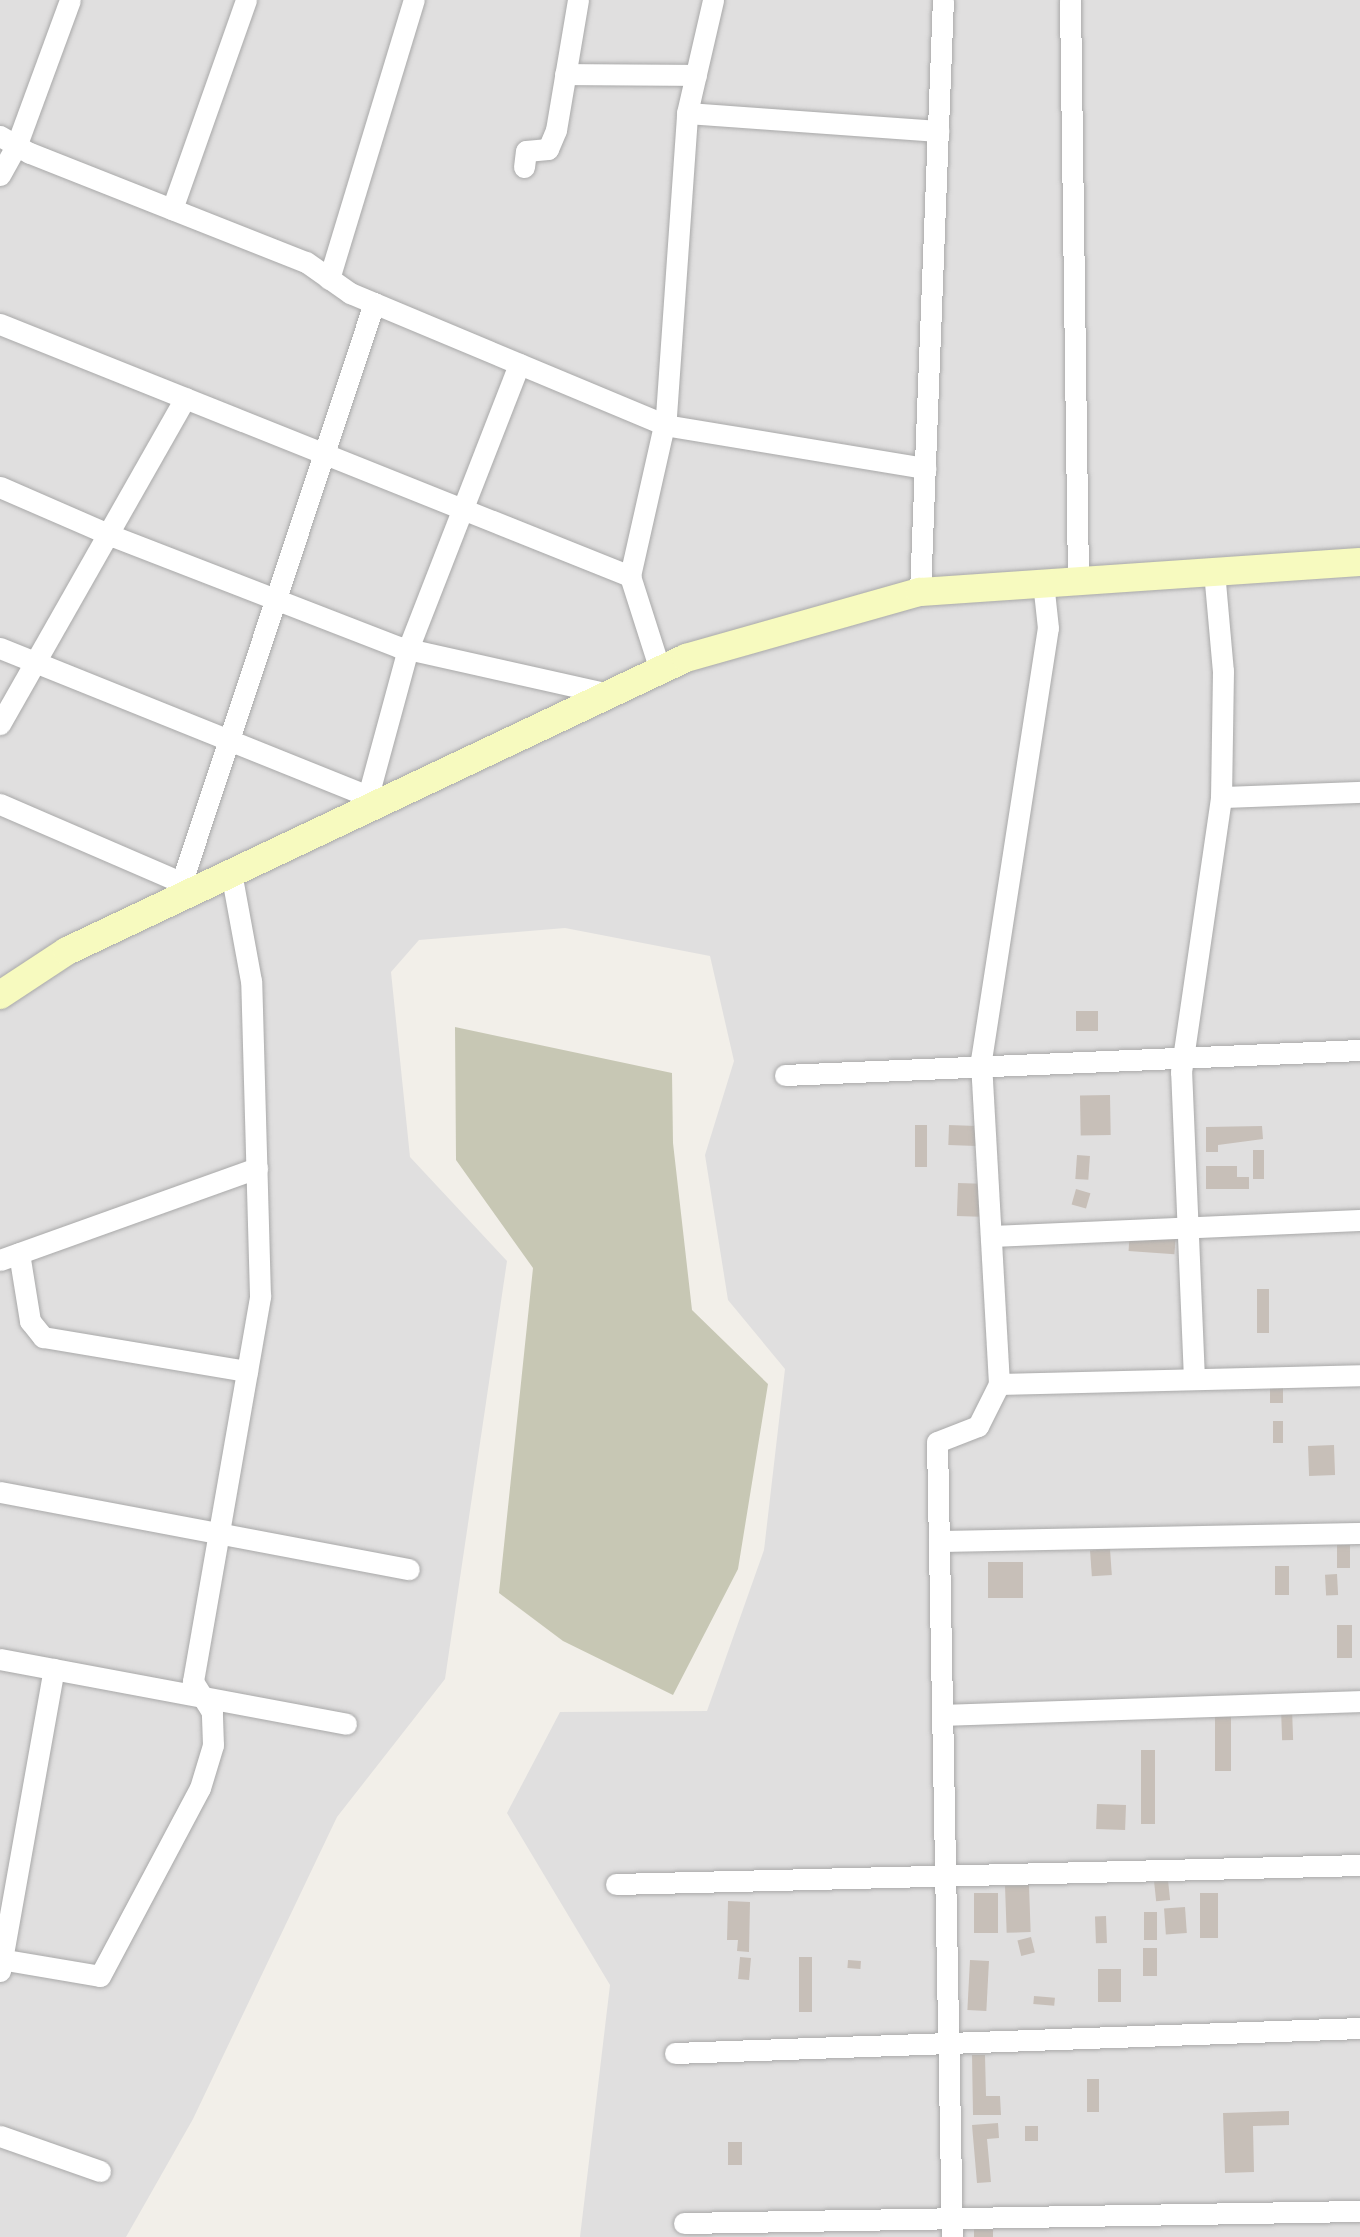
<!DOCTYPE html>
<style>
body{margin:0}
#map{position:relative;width:1360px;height:2237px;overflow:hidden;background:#f2efe9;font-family:Cabin,sans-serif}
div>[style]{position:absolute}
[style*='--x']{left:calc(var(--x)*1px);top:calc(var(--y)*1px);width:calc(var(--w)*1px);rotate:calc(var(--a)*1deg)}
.residential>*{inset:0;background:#e0dfdf}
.construction>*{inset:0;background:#c7c7b4}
.building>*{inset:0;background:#c7bfb8;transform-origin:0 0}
.roads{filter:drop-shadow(0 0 2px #a9a9a9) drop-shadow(0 0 2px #a9a9a9)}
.street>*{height:21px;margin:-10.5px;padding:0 10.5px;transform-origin:10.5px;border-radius:10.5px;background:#fff}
.secondary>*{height:28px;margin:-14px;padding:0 14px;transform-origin:14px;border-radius:14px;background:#f7fabf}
span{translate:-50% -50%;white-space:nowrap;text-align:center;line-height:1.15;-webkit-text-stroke:5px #fff;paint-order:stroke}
</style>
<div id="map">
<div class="residential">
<div style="clip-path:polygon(0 0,1360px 0,1360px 2237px,580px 2237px,610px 1985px,507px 1813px,560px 1712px,707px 1711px,764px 1550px,785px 1369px,728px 1300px,705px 1155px,734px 1061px,710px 956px,565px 928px,419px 940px,391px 972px,410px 1157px,507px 1261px,445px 1679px,337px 1817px,193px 2119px,126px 2237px,0 2237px)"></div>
</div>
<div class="construction">
<div style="clip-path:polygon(455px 1027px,672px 1073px,673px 1143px,692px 1310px,768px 1384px,738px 1569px,673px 1695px,563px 1641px,499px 1593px,533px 1268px,456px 1160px)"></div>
</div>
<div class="building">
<div style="left:1076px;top:1011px;width:22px;height:20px"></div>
<div style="left:1110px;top:1095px;width:40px;height:30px;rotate:89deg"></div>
<div style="left:915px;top:1125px;width:12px;height:42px"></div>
<div style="left:949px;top:1125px;width:28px;height:20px;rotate:2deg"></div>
<div style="clip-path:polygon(1262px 1126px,1263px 1139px,1218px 1145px,1218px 1152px,1206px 1152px,1206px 1127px)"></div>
<div style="left:1253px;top:1150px;width:11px;height:29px"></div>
<div style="left:1077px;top:1155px;width:13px;height:24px;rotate:4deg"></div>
<div style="clip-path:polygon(1206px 1166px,1237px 1166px,1237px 1177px,1249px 1177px,1249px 1189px,1206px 1189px)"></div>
<div style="left:958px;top:1183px;width:23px;height:33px;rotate:2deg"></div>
<div style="left:1076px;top:1189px;width:15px;height:16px;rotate:16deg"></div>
<div style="left:1130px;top:1230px;width:46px;height:21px;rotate:4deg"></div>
<div style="left:1257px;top:1289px;width:12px;height:44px"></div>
<div style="left:1270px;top:1383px;width:13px;height:20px"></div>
<div style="left:1273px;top:1421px;width:10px;height:22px"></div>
<div style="left:1334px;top:1445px;width:30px;height:26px;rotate:88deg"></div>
<div style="left:1337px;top:1545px;width:13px;height:23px"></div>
<div style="left:1110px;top:1549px;width:26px;height:20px;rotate:86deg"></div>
<div style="left:988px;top:1562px;width:35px;height:36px"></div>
<div style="left:1289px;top:1566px;width:29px;height:14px;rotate:90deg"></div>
<div style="left:1337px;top:1574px;width:21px;height:12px;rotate:87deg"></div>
<div style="left:1337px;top:1625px;width:15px;height:33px"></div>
<div style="left:1292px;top:1708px;width:32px;height:11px;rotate:88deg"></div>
<div style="left:1215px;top:1714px;width:16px;height:57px"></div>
<div style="left:1141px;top:1750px;width:14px;height:74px"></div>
<div style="left:1097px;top:1804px;width:29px;height:25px;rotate:2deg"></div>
<div style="left:1168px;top:1880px;width:20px;height:14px;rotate:84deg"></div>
<div style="left:1029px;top:1885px;width:47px;height:24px;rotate:88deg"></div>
<div style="left:974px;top:1893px;width:24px;height:40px"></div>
<div style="left:1200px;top:1893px;width:18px;height:45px"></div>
<div style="clip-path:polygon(728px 1901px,750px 1902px,749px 1952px,737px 1951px,738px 1940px,727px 1940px)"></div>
<div style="left:1185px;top:1907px;width:26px;height:21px;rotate:86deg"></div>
<div style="left:1144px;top:1912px;width:13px;height:28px"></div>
<div style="left:1106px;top:1916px;width:27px;height:11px;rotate:88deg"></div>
<div style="left:1031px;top:1937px;width:16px;height:14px;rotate:76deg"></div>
<div style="left:1143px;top:1948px;width:14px;height:28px"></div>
<div style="left:740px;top:1957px;width:11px;height:22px;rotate:5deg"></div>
<div style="left:799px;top:1957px;width:13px;height:55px"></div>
<div style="left:848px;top:1960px;width:13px;height:8px;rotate:4deg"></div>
<div style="left:970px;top:1960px;width:19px;height:50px;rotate:3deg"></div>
<div style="left:1098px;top:1969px;width:23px;height:33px"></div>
<div style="left:1034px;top:1996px;width:21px;height:8px;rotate:5deg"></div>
<div style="clip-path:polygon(972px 2055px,985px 2055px,986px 2096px,1000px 2096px,1001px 2115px,973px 2115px)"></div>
<div style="left:1087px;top:2079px;width:12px;height:33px"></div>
<div style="clip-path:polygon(1289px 2111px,1289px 2125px,1253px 2126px,1254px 2172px,1225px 2173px,1223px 2113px)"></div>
<div style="clip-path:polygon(998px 2123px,999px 2138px,987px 2139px,991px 2182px,977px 2183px,972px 2125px)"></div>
<div style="left:1025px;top:2126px;width:13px;height:15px"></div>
<div style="left:728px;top:2142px;width:14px;height:23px"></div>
<div style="left:974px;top:2229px;width:19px;height:8px"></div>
</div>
<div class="roads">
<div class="street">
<div style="--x:1070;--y:0;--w:580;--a:89.21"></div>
<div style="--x:565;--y:74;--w:131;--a:0.4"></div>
<div style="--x:687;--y:113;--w:252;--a:4.1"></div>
<div style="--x:0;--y:136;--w:34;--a:30"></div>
<div style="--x:30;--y:153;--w:297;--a:21.6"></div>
<div style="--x:306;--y:262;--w:54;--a:35.2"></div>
<div style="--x:350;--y:293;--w:342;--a:22.7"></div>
<div style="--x:665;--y:425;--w:264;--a:9.4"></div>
<div style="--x:524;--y:167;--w:16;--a:-83"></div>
<div style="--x:526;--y:151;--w:22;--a:-5"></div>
<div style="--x:548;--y:149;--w:21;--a:-67"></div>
<div style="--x:556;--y:130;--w:132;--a:-80.4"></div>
<div style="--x:0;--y:175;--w:35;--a:-61"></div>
<div style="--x:17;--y:144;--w:153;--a:-69.8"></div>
<div style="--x:172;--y:209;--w:222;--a:-70.5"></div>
<div style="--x:329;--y:279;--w:292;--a:-73.1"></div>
<div style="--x:0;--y:324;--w:679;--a:21.8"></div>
<div style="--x:0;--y:487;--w:125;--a:23.5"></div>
<div style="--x:115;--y:537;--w:305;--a:21.2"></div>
<div style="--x:399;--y:647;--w:215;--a:12.6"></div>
<div style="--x:1214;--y:571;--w:100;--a:84.9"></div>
<div style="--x:1223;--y:671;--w:126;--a:90.9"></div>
<div style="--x:1221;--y:797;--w:139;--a:-2.1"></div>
<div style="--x:920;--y:592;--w:592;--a:-87.78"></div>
<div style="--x:0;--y:648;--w:410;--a:21.9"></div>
<div style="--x:660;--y:670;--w:99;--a:-107.7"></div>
<div style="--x:630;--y:576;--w:164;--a:-77.3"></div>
<div style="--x:666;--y:416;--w:304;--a:-86"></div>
<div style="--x:687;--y:113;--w:116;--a:-77"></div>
<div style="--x:0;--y:724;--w:375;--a:-60.4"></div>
<div style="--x:368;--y:796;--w:152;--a:-74.8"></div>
<div style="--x:408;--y:649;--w:306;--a:-68.7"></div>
<div style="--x:0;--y:804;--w:211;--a:23.4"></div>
<div style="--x:182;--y:881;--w:609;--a:-71.62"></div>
<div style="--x:785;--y:1075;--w:576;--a:-2.49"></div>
<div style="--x:991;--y:1236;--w:369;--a:-2.5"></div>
<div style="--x:19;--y:1253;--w:69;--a:80.8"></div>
<div style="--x:30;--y:1321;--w:21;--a:51"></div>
<div style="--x:43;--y:1337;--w:207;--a:9.5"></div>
<div style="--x:0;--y:1260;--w:273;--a:-19.7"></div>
<div style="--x:1194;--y:1379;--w:307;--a:-92.4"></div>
<div style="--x:1181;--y:1072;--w:278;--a:-81.7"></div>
<div style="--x:999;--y:1384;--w:361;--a:-1.4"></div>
<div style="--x:0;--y:1492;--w:416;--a:10.7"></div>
<div style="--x:939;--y:1541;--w:421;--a:-1.1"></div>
<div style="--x:0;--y:1659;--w:352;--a:10.6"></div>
<div style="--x:943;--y:1715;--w:417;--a:-1.9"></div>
<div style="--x:616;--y:1884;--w:744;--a:-1.46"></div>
<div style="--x:0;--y:1959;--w:101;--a:9.6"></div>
<div style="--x:100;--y:1976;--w:213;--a:-62"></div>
<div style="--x:200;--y:1788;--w:45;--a:-73.2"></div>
<div style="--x:213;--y:1745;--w:33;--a:-92"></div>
<div style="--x:212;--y:1712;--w:36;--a:-122"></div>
<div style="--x:193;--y:1681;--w:391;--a:-80.1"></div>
<div style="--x:260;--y:1296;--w:315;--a:-91.6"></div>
<div style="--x:251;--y:981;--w:111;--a:-100.4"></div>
<div style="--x:0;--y:1971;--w:307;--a:-79.9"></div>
<div style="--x:675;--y:2053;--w:685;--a:-2.09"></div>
<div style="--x:0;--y:2136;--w:106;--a:19.3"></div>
<div style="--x:684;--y:2223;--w:676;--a:-1.02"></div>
<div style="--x:952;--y:2237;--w:795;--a:-91.08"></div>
<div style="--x:937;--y:1442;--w:44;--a:-21.3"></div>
<div style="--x:978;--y:1426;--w:47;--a:-63.4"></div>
<div style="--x:999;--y:1384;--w:324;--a:-93.2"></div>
<div style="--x:981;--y:1060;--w:437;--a:-81.2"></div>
<div style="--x:1048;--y:628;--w:46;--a:-96.2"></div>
</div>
<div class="secondary">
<div style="--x:0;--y:995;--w:80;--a:-33.3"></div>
<div style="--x:67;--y:951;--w:685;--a:-25.33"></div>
<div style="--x:686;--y:658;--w:243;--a:-15.8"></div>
<div style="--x:920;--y:592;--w:441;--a:-3.9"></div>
</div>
</div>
</div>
